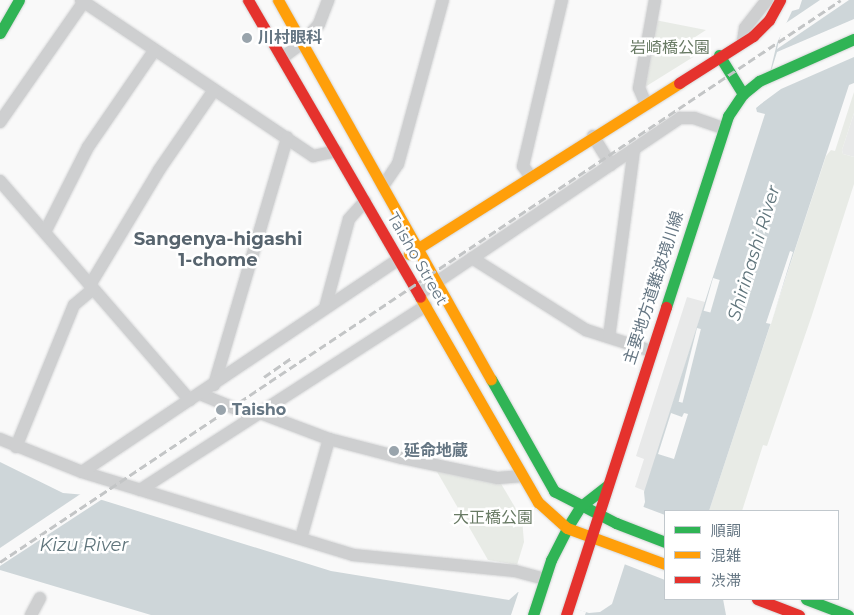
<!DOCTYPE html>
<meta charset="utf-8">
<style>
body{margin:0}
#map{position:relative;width:854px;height:615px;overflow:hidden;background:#f9f9f9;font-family:Montserrat,"Noto Sans JP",sans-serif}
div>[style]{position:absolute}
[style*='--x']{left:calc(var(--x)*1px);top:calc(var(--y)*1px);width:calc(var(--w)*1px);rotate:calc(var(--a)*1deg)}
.built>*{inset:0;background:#e8e9e9}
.green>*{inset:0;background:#e8ebe6}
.water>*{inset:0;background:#ced6d9}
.pier>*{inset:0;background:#f9f9f9;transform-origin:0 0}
.roads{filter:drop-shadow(0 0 1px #d5d6d7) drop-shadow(0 0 1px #d5d6d7)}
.street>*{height:12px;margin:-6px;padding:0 6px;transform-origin:6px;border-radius:6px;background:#cecfd0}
.fast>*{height:11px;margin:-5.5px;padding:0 5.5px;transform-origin:5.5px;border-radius:5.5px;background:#30b455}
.slow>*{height:11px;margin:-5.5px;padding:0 5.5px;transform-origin:5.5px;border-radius:5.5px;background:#ff9f0a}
.jam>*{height:11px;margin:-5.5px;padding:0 5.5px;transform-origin:5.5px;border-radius:5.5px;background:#e5322d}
.rail>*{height:3px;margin-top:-1.5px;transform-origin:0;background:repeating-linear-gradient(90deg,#c3c5c6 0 8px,transparent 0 12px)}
.dots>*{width:14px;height:14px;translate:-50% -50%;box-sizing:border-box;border:2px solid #fff;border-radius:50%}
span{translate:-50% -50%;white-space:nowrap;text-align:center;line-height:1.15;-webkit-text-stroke:5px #fff;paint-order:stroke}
.poi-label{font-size:16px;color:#657683;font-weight:700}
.left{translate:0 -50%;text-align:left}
.park-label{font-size:16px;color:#687a64}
.street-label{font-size:16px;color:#657683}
.neighbourhood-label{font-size:18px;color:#57646e;font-weight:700}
.water-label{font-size:18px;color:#60757c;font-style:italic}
.legend{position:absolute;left:664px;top:510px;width:175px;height:90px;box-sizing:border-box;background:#fff;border:1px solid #c1c8cd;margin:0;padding:6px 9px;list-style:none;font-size:15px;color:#657683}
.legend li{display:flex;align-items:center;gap:10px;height:25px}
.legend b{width:25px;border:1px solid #c1c8cd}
</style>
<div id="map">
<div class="built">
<div style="clip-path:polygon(854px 113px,854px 157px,843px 154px,842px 150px)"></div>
<div style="clip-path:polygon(687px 297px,705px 302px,645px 491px,635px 487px,644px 459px,636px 456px)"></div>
</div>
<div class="green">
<div style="clip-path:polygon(655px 20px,706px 30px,689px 41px,698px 54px,645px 87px)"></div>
<div style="clip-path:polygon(854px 92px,854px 113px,842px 150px,843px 154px,854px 157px,854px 184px,812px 315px,767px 446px,763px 445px,742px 511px,709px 511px,826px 156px,831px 150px,835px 151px)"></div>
<div style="clip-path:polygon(436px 470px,500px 482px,522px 519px,524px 542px,517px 565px,488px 560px)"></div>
</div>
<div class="water">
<div style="clip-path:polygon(802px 0,854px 0,854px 83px,849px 85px,709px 511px,665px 511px,665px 599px,723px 599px,726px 615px,151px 615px,0 570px,0 462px,63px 493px,86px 495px,331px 571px,509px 600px,518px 592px,589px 613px,600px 612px,612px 604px,645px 502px,644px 492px,765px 114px,757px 112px,756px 108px,763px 102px,777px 43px,792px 11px,799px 9px)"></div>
</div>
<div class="pier">
<div style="clip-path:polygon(820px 0,849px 0,777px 49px,783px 25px)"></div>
<div style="clip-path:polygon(854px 19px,854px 57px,781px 89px,754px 109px,764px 94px,777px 52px)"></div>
<div style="clip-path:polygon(790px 251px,793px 252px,771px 324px,766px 323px)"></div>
<div style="left:713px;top:278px;width:7px;height:34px;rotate:16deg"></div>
<div style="left:697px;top:328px;width:4px;height:76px;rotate:14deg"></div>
<div style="clip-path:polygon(671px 413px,682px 417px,684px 413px,688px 414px,674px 459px,658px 454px)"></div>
<div style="clip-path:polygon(82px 493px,104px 498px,0 566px,0 548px)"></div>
<div style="clip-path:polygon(641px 506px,665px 515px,665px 580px,624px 564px)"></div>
<div style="clip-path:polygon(519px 591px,586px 612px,585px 615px,511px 615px)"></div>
</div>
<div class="roads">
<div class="street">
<div style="--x:81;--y:0;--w:280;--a:33.9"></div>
<div style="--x:313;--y:156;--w:24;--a:-12"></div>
<div style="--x:743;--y:41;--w:13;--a:-81"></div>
<div style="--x:745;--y:28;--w:36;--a:-52"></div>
<div style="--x:282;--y:58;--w:26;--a:-37"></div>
<div style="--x:303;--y:42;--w:24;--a:-48"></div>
<div style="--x:319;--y:24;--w:26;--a:-69"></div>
<div style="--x:645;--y:102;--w:15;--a:-113"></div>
<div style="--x:639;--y:88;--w:89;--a:-79.7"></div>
<div style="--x:0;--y:122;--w:149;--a:-55.1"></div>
<div style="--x:593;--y:136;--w:34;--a:58"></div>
<div style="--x:530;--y:176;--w:12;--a:-125"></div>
<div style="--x:523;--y:166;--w:171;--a:-76.8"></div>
<div style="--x:0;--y:181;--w:290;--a:49.1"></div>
<div style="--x:383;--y:186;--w:27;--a:-56"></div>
<div style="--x:398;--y:164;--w:170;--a:-74.7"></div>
<div style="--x:45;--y:232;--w:95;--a:-63.2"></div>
<div style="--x:88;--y:147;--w:116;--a:-55.5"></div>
<div style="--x:472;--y:258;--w:135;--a:32.3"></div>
<div style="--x:586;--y:330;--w:68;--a:17.9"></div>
<div style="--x:90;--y:285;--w:134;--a:-59"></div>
<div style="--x:159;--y:170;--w:97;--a:-55.5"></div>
<div style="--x:419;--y:294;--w:315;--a:-34"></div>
<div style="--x:680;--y:118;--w:14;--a:0"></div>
<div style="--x:694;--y:118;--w:31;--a:19"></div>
<div style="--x:325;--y:308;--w:92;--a:-74.9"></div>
<div style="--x:349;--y:219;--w:24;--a:-48"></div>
<div style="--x:609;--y:337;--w:189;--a:-82.4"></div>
<div style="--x:214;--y:385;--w:258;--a:-73.5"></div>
<div style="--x:200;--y:394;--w:57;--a:22.5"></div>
<div style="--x:260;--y:413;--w:74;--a:20.6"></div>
<div style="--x:329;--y:439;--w:75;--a:14.6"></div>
<div style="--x:402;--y:458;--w:98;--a:11.8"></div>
<div style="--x:498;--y:478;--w:24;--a:-5"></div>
<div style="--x:0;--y:439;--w:88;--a:21.9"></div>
<div style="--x:82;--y:472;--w:283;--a:17"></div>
<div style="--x:353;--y:555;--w:163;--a:5.6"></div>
<div style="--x:515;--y:571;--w:31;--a:15"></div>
<div style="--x:16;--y:447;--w:153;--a:-67.8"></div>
<div style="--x:74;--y:305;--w:25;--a:-40"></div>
<div style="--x:82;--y:472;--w:381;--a:-33.9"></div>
<div style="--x:140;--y:490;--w:340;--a:-32.8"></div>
<div style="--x:301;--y:538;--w:103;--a:-74.2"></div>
<div style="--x:31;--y:615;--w:19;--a:-62"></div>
</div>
<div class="fast">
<div style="--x:0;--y:33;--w:38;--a:-60"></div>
<div style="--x:719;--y:55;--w:46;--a:58.4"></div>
<div style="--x:666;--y:307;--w:201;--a:-72"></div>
<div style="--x:728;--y:116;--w:27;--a:-56"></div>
<div style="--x:743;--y:94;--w:21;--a:-39"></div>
<div style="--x:759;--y:81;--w:104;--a:-23.9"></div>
<div style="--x:491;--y:379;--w:129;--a:60.6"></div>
<div style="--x:554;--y:491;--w:70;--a:27.3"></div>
<div style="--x:616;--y:523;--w:53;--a:21.2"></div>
<div style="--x:806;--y:599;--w:45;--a:20.9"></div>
<div style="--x:533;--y:615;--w:58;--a:-71.9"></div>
<div style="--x:551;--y:560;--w:36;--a:-63"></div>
<div style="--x:567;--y:528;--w:26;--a:-58"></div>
<div style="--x:581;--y:506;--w:34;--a:-38"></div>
</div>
<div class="slow">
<div style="--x:278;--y:0;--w:435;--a:60.7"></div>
<div style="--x:409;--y:254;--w:320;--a:-32.3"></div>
<div style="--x:420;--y:297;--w:237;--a:60.1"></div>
<div style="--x:538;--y:502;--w:39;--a:42"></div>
<div style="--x:567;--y:528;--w:104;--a:20.2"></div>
</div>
<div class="jam">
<div style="--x:248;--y:0;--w:343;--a:59.9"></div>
<div style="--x:679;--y:83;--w:88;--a:-32.4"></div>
<div style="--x:753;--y:36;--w:23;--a:-45"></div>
<div style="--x:769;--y:20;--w:23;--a:-61"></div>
<div style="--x:757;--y:599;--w:45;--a:20.9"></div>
<div style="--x:566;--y:615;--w:324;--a:-72"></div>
</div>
</div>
<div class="rail">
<div style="--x:264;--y:377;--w:35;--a:-35"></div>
<div style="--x:0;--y:562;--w:1011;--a:-33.75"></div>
</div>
<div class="dots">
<div style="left:247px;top:38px;background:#99a4ac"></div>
<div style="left:221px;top:410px;background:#99a4ac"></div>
<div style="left:394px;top:451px;background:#99a4ac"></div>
</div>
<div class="poi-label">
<span class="left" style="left:258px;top:38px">川村眼科</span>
<span class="left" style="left:232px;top:410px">Taisho</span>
<span class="left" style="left:404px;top:451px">延命地蔵</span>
</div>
<div class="park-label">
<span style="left:670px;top:48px">岩崎橋公園</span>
<span style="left:493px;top:518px">大正橋公園</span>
</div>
<div class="street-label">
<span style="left:417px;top:259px;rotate:60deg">Taisho Street</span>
<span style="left:654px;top:288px;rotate:-72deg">主要地方道難波境川線</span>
</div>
<div class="neighbourhood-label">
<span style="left:218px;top:250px">Sangenya-higashi<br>1-chome</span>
</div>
<div class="water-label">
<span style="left:754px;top:253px;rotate:-73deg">Shirinashi River</span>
<span style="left:84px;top:545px">Kizu River</span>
</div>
<ul class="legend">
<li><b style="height:6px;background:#30b455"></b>順調</li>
<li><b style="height:6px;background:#ff9f0a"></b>混雑</li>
<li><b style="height:6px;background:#e5322d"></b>渋滞</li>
</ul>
</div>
